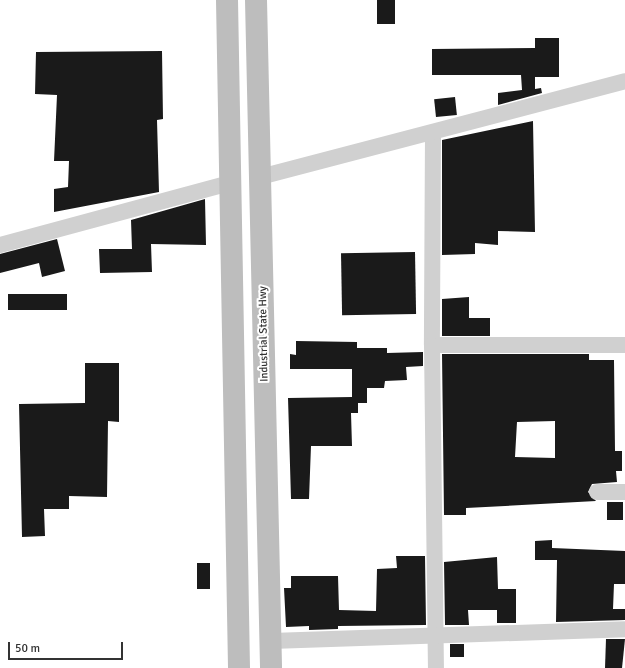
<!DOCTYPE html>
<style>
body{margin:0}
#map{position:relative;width:625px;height:668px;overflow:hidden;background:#fff;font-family:Signika,sans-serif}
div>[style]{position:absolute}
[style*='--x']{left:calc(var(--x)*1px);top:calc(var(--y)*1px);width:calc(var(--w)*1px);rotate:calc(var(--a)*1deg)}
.building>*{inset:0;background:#1a1a1a;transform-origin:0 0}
.minor>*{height:16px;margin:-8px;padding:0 8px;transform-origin:8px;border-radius:8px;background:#d0d0d0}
.secondary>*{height:22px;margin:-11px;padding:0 11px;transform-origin:11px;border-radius:11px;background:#bdbdbd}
span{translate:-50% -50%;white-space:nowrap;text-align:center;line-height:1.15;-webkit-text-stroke:4px #fff;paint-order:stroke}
.street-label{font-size:11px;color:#333}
.scale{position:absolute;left:8px;top:642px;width:115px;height:18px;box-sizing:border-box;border:2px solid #333;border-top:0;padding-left:5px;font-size:12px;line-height:14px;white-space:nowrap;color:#333;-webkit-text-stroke:3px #fff;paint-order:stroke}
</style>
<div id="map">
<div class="building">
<div style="left:377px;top:0;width:18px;height:24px"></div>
<div style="clip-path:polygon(535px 38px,559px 38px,559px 77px,535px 77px,535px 89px,541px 88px,542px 93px,498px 105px,498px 93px,522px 90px,521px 75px,432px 75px,432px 49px,535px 48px)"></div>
<div style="clip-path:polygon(162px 51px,163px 119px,157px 120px,159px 192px,54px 212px,54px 189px,68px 187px,69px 161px,54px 161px,57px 95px,35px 94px,36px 52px)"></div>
<div style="left:455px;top:97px;width:18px;height:21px;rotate:84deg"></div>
<div style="clip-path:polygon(533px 121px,535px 232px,498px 231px,498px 245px,475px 243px,475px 254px,442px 255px,442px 140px)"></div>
<div style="clip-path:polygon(205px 199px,206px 245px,151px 244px,152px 272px,100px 273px,99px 249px,132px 249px,131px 220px)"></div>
<div style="clip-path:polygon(57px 239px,65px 271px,42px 277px,39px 263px,0 273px,0 254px)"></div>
<div style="left:415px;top:252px;width:62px;height:74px;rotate:89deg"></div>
<div style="left:67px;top:294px;width:16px;height:59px;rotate:90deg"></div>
<div style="clip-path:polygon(469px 297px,469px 318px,490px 318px,490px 336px,442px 336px,442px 299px)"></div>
<div style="clip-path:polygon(296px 341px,357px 342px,357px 348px,387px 348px,387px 353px,423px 352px,423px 366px,406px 367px,407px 380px,385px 381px,384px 388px,367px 388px,367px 403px,358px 403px,358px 413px,351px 413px,352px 446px,311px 446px,309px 499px,291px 499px,288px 398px,352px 397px,352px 369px,290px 369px,290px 354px,296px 355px)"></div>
<div style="clip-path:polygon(evenodd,442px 354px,589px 354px,589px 360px,614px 360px,615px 451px,622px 451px,622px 471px,616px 471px,617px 482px,592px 484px,588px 492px,596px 501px,466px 508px,466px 515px,444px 515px,442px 354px,555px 421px,555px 458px,515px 457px,517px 422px,555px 421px)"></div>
<div style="clip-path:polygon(85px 363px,119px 363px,119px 422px,108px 421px,107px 497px,69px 496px,69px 509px,44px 509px,45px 536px,22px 537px,19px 404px,85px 403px)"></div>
<div style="left:607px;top:502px;width:16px;height:18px"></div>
<div style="clip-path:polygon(552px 540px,552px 548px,625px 551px,625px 584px,614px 584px,613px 609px,625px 609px,625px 620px,556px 622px,557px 560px,535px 560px,535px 541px)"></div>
<div style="clip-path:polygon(396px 556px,425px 556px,426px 625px,338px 626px,338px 629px,309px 630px,309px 626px,286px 627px,284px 588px,291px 588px,291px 576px,338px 576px,339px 610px,376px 611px,377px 569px,397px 568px)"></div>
<div style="clip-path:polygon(497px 557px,498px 589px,516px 589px,516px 623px,497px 623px,497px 610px,468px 610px,469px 625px,445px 625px,444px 562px)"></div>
<div style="left:197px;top:563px;width:13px;height:26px"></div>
<div style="clip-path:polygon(606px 639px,625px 639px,622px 668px,605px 668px)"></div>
<div style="left:450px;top:644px;width:14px;height:13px"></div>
</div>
<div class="minor">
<div style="--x:433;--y:133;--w:212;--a:90.3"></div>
<div style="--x:432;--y:345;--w:193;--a:0"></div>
<div style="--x:260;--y:177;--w:377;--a:-14.7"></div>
<div style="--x:0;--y:245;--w:238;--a:-15.1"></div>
<div style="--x:432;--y:345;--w:323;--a:89.3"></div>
<div style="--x:597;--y:492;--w:28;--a:0"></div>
<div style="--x:271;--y:641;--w:354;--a:-1.9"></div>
</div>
<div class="secondary">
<div style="--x:227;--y:0;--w:668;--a:88.97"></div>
<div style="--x:256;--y:0;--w:668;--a:88.71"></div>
</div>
<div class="street-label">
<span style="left:264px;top:334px;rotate:-91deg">Industrial State Hwy</span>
</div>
<div class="scale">50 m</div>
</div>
